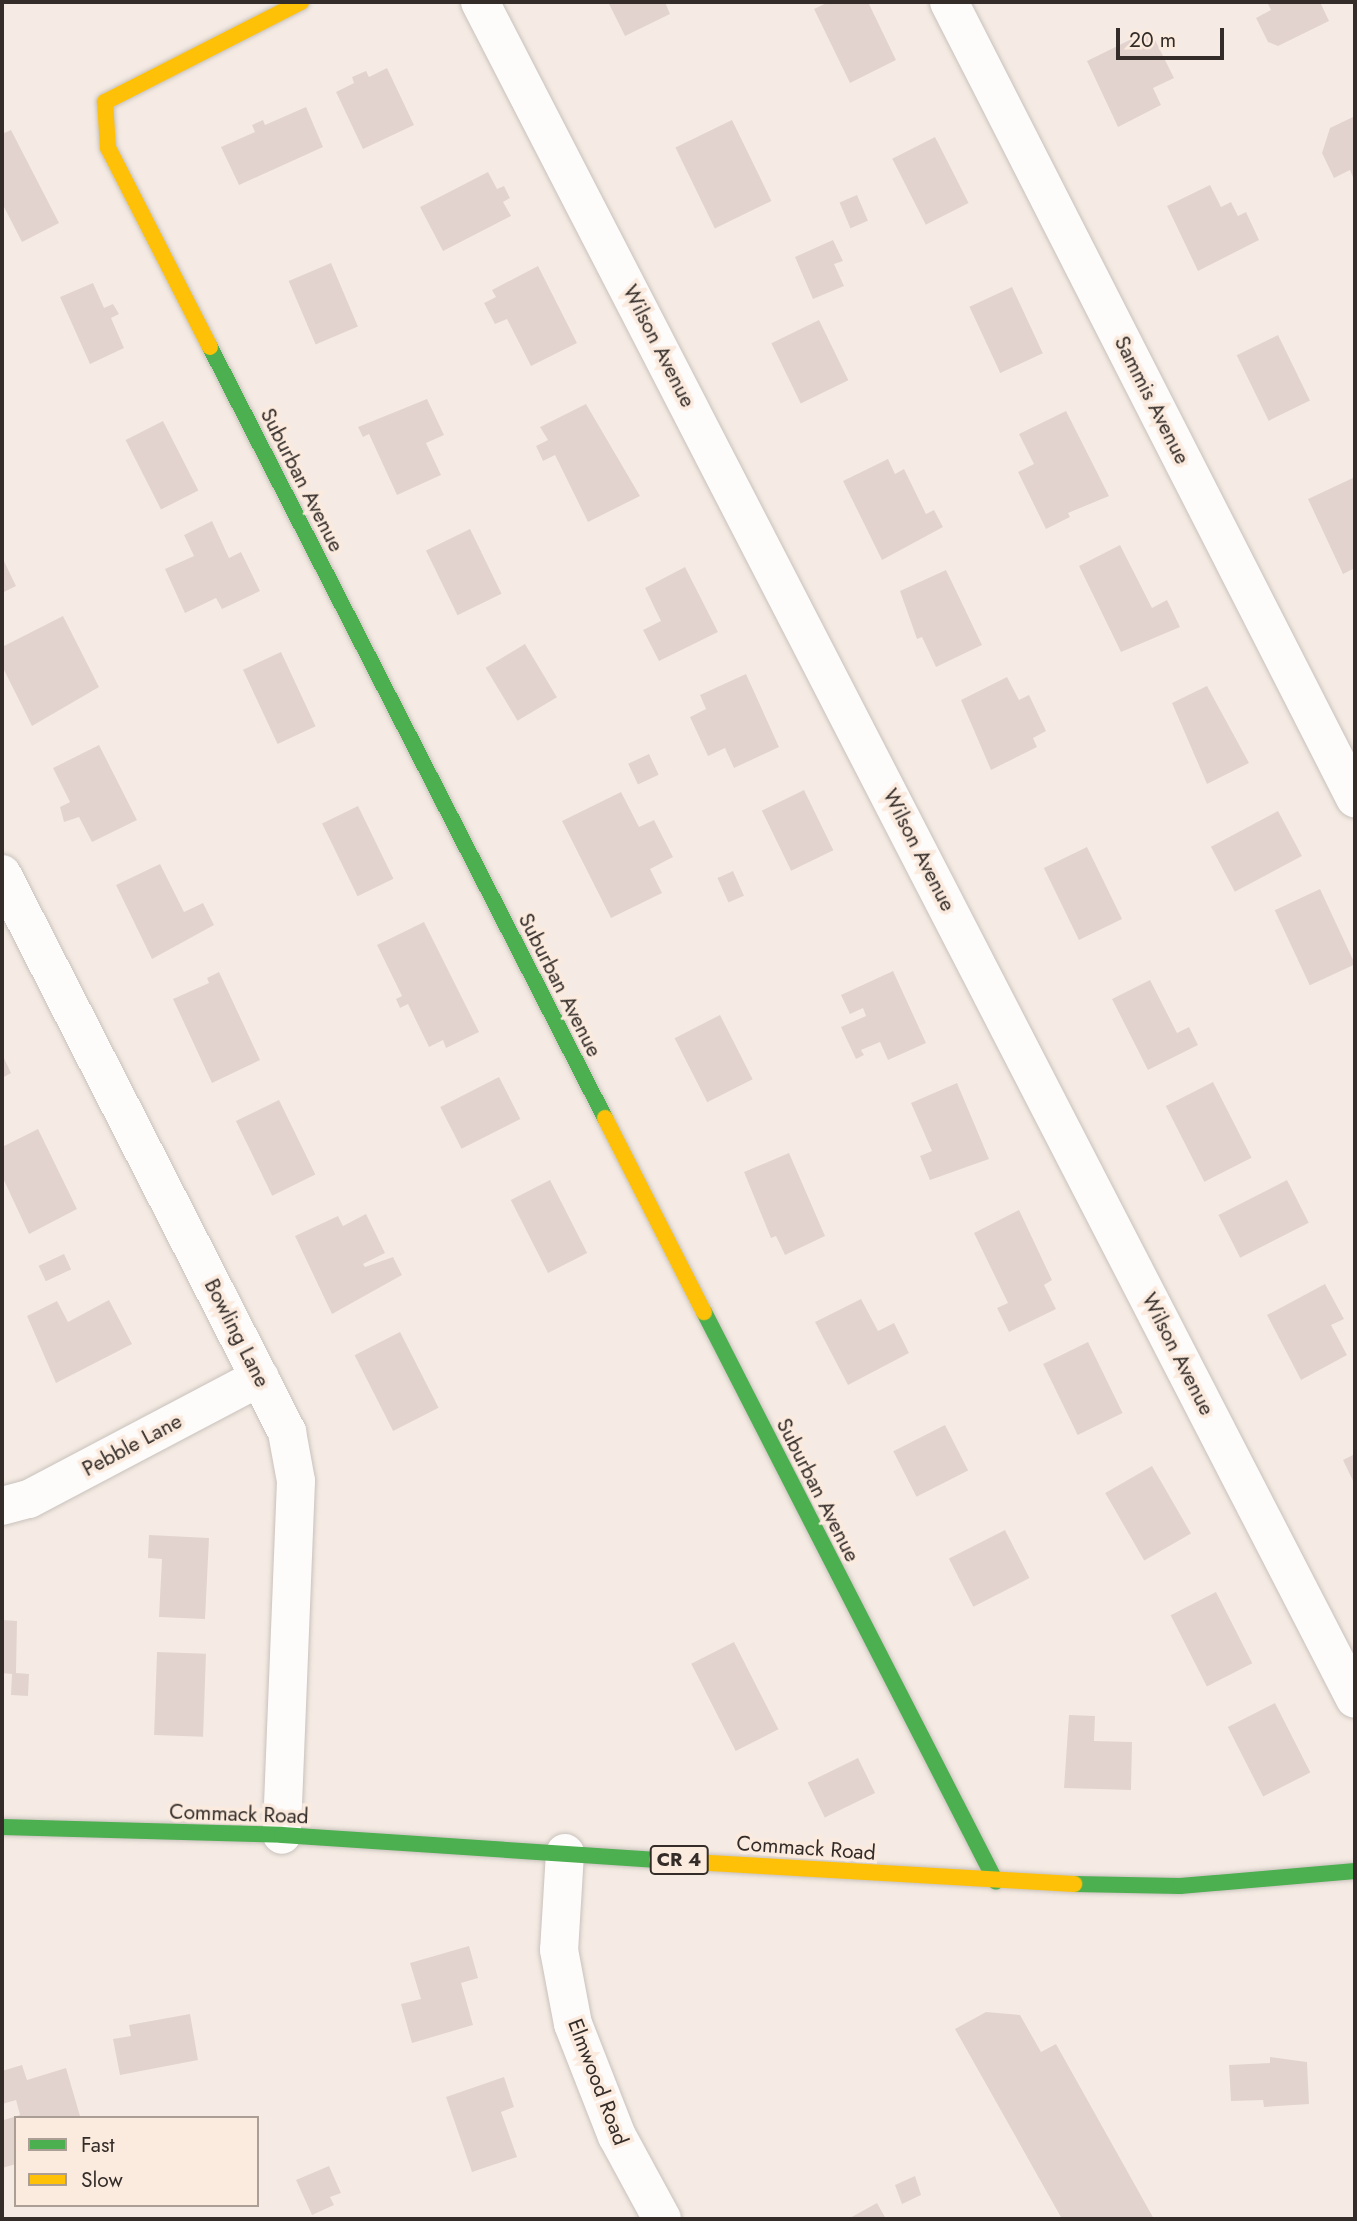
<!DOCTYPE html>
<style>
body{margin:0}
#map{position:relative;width:1357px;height:2221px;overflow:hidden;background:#f5ebe4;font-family:Jost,sans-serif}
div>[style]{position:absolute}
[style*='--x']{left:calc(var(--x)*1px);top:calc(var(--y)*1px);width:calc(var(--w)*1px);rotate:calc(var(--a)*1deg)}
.building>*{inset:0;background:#e2d3cf;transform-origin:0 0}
.roads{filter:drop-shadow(0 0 2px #c8c1bb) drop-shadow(0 0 2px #c8c1bb)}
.street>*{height:38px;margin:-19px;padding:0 19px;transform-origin:19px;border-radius:19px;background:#fefcfb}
.fast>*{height:16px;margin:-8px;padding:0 8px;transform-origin:8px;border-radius:8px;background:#4caf50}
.slow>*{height:16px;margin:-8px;padding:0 8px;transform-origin:8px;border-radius:8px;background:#ffc107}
span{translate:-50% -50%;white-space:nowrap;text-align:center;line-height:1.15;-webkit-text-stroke:7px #fbeade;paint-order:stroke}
.shield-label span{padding:2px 5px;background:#fbeade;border:2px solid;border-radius:5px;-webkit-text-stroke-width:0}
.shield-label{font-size:19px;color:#332c28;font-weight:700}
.street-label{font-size:21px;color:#332c28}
.frame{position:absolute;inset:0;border:4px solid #332c28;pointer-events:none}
.legend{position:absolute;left:14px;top:2116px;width:245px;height:91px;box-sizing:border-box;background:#fbeade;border:2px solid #ab9e95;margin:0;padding:9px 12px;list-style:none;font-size:21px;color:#332c28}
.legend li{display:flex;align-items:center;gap:14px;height:35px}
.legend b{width:35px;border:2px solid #ab9e95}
.scale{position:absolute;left:1116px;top:28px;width:108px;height:32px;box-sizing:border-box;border:4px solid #332c28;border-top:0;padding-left:9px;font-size:21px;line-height:24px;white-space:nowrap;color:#332c28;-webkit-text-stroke:5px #fbeade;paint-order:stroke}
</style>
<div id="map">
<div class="building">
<div style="clip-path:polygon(608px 2px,665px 2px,670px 14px,625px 36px)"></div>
<div style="clip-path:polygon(829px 2px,868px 2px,896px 60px,850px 83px,814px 9px)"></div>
<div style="clip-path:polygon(1267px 2px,1320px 2px,1329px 21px,1278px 46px,1268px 42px,1256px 18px,1271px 10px)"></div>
<div style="clip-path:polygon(1150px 30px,1174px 78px,1153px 88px,1161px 105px,1118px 127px,1087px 61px)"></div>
<div style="clip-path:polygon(387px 68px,414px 125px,363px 149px,336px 92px,354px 83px,352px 77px,366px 71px,369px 77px)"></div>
<div style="clip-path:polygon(306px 107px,323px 147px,239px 185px,221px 147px,255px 132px,252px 125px,263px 120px,265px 125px)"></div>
<div style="clip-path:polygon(1355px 116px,1355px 182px,1350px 170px,1334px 178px,1322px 153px,1330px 128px)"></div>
<div style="left:732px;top:120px;width:90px;height:63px;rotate:64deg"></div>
<div style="clip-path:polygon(11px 130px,59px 223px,22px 242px,2px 203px,2px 134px)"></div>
<div style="left:935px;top:137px;width:74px;height:48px;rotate:63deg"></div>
<div style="clip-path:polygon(488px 172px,497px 189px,504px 186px,510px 198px,503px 202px,511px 216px,443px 251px,420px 207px)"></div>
<div style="clip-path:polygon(1210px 185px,1221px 207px,1231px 202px,1238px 216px,1246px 212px,1259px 240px,1198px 271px,1167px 206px)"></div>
<div style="left:857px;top:195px;width:28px;height:19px;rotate:67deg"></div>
<div style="clip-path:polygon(833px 240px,843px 261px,834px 264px,844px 286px,813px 299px,795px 257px)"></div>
<div style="left:331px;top:263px;width:69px;height:46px;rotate:67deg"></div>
<div style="clip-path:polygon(538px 266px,577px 343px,531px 366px,507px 319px,495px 324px,484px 303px,496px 297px,492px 290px)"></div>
<div style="clip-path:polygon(93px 283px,104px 308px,113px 304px,119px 314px,111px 318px,124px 348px,90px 364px,60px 297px)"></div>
<div style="left:1012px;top:287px;width:73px;height:47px;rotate:65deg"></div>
<div style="left:819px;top:320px;width:67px;height:53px;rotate:64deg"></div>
<div style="left:1278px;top:335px;width:73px;height:46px;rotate:64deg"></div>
<div style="clip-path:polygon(427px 399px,444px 435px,426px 443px,441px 475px,397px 495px,369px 434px,363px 437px,358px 427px)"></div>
<div style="clip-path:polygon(586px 404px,640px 496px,588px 522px,555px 455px,543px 461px,536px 446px,548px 440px,540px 427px)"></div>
<div style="clip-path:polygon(1066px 411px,1109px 496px,1068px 513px,1070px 517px,1046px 529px,1018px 472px,1034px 464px,1019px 434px)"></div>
<div style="left:163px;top:421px;width:78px;height:42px;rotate:63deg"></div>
<div style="clip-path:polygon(888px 459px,895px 474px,904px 469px,926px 514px,934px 510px,943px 527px,882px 560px,843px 481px)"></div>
<div style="clip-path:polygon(1355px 477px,1355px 568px,1343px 574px,1308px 499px)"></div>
<div style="clip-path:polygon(212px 521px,229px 558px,241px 552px,260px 591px,222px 609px,216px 598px,185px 613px,165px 569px,194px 556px,184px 535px)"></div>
<div style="left:470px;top:529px;width:72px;height:49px;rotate:64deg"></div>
<div style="clip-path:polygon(1120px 545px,1152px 608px,1167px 600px,1180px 627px,1121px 652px,1079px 566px)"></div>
<div style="clip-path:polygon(2px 557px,16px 586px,2px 593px)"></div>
<div style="clip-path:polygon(685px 567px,718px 632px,659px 661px,643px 630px,661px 621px,645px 588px)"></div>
<div style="clip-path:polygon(946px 570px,982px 645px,936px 667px,922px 637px,917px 639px,900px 591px)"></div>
<div style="clip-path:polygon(63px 616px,99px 687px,32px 726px,2px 666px,2px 647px)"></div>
<div style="left:525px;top:644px;width:62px;height:46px;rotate:59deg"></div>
<div style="left:281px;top:652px;width:82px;height:42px;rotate:65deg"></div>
<div style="clip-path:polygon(746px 674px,779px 747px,734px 768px,725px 748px,708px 756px,690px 717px,706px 709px,700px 695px)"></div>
<div style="clip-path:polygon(1007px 677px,1019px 700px,1029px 695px,1046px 731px,1033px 738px,1037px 747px,991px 770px,961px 700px)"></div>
<div style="clip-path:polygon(1207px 686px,1249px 763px,1207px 784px,1172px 703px)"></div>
<div style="clip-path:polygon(99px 745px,137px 820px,92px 842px,79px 817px,64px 822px,60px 807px,70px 802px,53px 768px)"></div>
<div style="left:649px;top:754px;width:23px;height:23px;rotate:65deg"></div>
<div style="left:804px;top:790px;width:67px;height:47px;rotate:64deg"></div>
<div style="clip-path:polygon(621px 792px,639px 827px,654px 820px,673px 857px,650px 869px,662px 893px,611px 918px,562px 821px)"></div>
<div style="left:358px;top:806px;width:81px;height:40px;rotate:64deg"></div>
<div style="left:1278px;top:811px;width:51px;height:76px;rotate:62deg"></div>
<div style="left:1087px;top:847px;width:80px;height:48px;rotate:64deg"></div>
<div style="clip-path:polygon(160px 864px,184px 912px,203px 903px,214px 925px,152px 959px,116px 885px)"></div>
<div style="left:733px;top:871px;width:27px;height:17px;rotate:66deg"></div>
<div style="left:1320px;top:889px;width:83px;height:50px;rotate:65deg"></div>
<div style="clip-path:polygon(424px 922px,479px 1032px,446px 1048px,443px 1040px,429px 1047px,408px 1004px,400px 1008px,396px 999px,402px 996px,377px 945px)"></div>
<div style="clip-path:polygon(893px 971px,926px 1043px,888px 1060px,880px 1042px,861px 1050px,864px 1055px,856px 1059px,841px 1027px,866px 1016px,863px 1008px,850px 1014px,841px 995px)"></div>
<div style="clip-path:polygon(219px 972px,260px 1060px,212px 1083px,173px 999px,209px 983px,207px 978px)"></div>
<div style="clip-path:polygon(1150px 980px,1177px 1033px,1189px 1027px,1198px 1045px,1148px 1070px,1112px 999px)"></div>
<div style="left:720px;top:1015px;width:72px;height:51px;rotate:63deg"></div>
<div style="clip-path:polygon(2px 1054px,11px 1073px,2px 1078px)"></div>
<div style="left:499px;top:1077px;width:47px;height:66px;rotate:63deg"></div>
<div style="left:1213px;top:1082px;width:85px;height:53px;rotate:63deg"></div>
<div style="clip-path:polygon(957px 1083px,989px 1159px,930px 1180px,920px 1156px,932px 1151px,911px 1103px)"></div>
<div style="left:279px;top:1100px;width:83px;height:48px;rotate:64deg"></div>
<div style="clip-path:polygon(38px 1129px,77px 1209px,29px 1234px,2px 1176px,2px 1147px)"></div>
<div style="clip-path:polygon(789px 1153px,825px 1236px,785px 1255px,776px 1236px,771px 1238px,744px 1172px)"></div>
<div style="left:550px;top:1180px;width:82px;height:44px;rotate:63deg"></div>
<div style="left:1287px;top:1180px;width:48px;height:77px;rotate:63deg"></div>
<div style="clip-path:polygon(1019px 1210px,1052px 1280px,1044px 1285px,1056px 1309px,1009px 1332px,997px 1308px,1008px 1303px,974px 1233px)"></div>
<div style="clip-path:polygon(366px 1214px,385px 1253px,363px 1264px,365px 1267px,393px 1257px,402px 1275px,332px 1314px,295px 1236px,338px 1216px,343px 1226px)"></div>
<div style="left:64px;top:1254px;width:17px;height:28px;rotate:65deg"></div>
<div style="clip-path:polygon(1325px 1284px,1344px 1319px,1331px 1325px,1347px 1355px,1301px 1380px,1267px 1315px)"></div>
<div style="clip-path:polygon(861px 1299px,878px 1331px,894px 1323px,909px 1353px,848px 1385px,815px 1322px)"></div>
<div style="clip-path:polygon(109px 1300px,132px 1344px,56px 1383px,27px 1316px,57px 1301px,68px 1322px)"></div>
<div style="left:400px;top:1332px;width:85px;height:51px;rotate:63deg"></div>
<div style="left:1088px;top:1342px;width:79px;height:50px;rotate:64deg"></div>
<div style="left:945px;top:1425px;width:51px;height:58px;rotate:63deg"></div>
<div style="clip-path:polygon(1355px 1454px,1355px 1485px,1343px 1460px)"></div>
<div style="left:1152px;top:1466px;width:78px;height:54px;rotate:60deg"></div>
<div style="left:1005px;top:1530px;width:54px;height:63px;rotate:63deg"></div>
<div style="clip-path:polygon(149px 1535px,209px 1538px,205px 1619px,159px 1617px,162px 1559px,148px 1558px)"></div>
<div style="left:1216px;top:1592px;width:80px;height:51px;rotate:63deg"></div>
<div style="clip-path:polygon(2px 1620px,17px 1621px,16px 1673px,29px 1674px,28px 1696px,11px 1695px,12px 1674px,2px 1673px)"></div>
<div style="left:734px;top:1642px;width:98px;height:48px;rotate:63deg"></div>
<div style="left:157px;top:1652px;width:49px;height:83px;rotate:2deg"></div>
<div style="left:1275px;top:1703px;width:78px;height:53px;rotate:63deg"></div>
<div style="clip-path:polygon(1069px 1715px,1095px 1716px,1094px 1741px,1132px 1742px,1131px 1790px,1064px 1788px)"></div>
<div style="left:858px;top:1758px;width:39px;height:56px;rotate:64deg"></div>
<div style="clip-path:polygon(469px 1946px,478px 1978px,461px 1983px,473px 2025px,412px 2043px,401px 2004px,421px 1999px,410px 1963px)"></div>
<div style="clip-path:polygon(986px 2012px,1020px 2015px,1041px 2052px,1056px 2044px,1154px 2219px,1062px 2219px,955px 2029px)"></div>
<div style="clip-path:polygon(190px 2014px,198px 2060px,120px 2075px,113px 2039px,131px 2036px,129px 2025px)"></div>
<div style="clip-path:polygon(1270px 2057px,1307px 2062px,1309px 2104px,1264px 2107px,1263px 2100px,1231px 2101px,1229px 2065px,1270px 2063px)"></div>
<div style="clip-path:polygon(22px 2065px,27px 2080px,66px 2068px,80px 2116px,16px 2118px,16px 2164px,2px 2168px,2px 2114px,4px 2120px,20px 2115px,16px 2100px,2px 2104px,2px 2071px)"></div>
<div style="clip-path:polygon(504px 2077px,514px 2107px,501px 2112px,517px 2157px,472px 2172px,446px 2097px)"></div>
<div style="clip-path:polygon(329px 2166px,341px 2193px,330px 2197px,334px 2205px,312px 2215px,296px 2180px)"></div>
<div style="clip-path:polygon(915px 2176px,921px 2195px,902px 2204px,895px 2185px)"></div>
<div style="clip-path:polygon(877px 2203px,886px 2219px,848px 2219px)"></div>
</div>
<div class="roads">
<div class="street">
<div style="--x:480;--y:2;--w:1909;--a:62.72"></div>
<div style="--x:949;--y:2;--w:894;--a:62.98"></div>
<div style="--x:2;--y:874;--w:627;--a:62.94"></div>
<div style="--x:287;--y:1432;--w:50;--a:79.6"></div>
<div style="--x:296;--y:1481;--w:354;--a:92.3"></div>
<div style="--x:2;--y:1506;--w:28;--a:-15"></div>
<div style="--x:29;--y:1499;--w:261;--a:-27.8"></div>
<div style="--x:565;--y:1853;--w:97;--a:93.5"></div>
<div style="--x:559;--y:1950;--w:75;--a:79.3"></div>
<div style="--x:573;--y:2024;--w:120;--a:68.6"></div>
<div style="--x:617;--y:2136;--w:94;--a:61.5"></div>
</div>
<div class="fast">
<div style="--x:210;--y:347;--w:866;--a:62.87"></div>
<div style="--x:704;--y:1312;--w:640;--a:62.87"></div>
<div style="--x:2;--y:1827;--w:280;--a:1.6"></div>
<div style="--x:282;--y:1835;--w:376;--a:3.8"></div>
<div style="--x:1074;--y:1884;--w:106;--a:1.1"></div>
<div style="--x:1180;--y:1886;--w:176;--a:-4.9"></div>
</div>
<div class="slow">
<div style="--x:210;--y:347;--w:224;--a:-117.1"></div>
<div style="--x:108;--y:148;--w:46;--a:-93.7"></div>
<div style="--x:105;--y:102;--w:220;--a:-27"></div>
<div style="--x:605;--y:1118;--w:218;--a:63"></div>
<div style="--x:657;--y:1860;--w:418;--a:3.3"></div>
</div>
</div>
<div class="shield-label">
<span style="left:679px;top:1860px">CR 4</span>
</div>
<div class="street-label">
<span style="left:659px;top:346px;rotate:63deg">Wilson Avenue</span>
<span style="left:1152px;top:400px;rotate:63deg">Sammis Avenue</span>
<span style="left:302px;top:480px;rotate:63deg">Suburban Avenue</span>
<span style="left:919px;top:850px;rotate:63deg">Wilson Avenue</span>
<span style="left:560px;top:985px;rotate:63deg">Suburban Avenue</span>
<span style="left:237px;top:1333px;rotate:63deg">Bowling Lane</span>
<span style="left:1178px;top:1354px;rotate:63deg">Wilson Avenue</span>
<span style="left:132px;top:1445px;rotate:-28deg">Pebble Lane</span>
<span style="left:818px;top:1490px;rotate:63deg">Suburban Avenue</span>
<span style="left:239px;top:1814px;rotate:2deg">Commack Road</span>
<span style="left:806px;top:1848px;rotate:4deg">Commack Road</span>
<span style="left:598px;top:2082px;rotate:69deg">Elmwood Road</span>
</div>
<div class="frame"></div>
<ul class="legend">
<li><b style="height:9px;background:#4caf50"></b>Fast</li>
<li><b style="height:9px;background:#ffc107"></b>Slow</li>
</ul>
<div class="scale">20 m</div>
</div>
